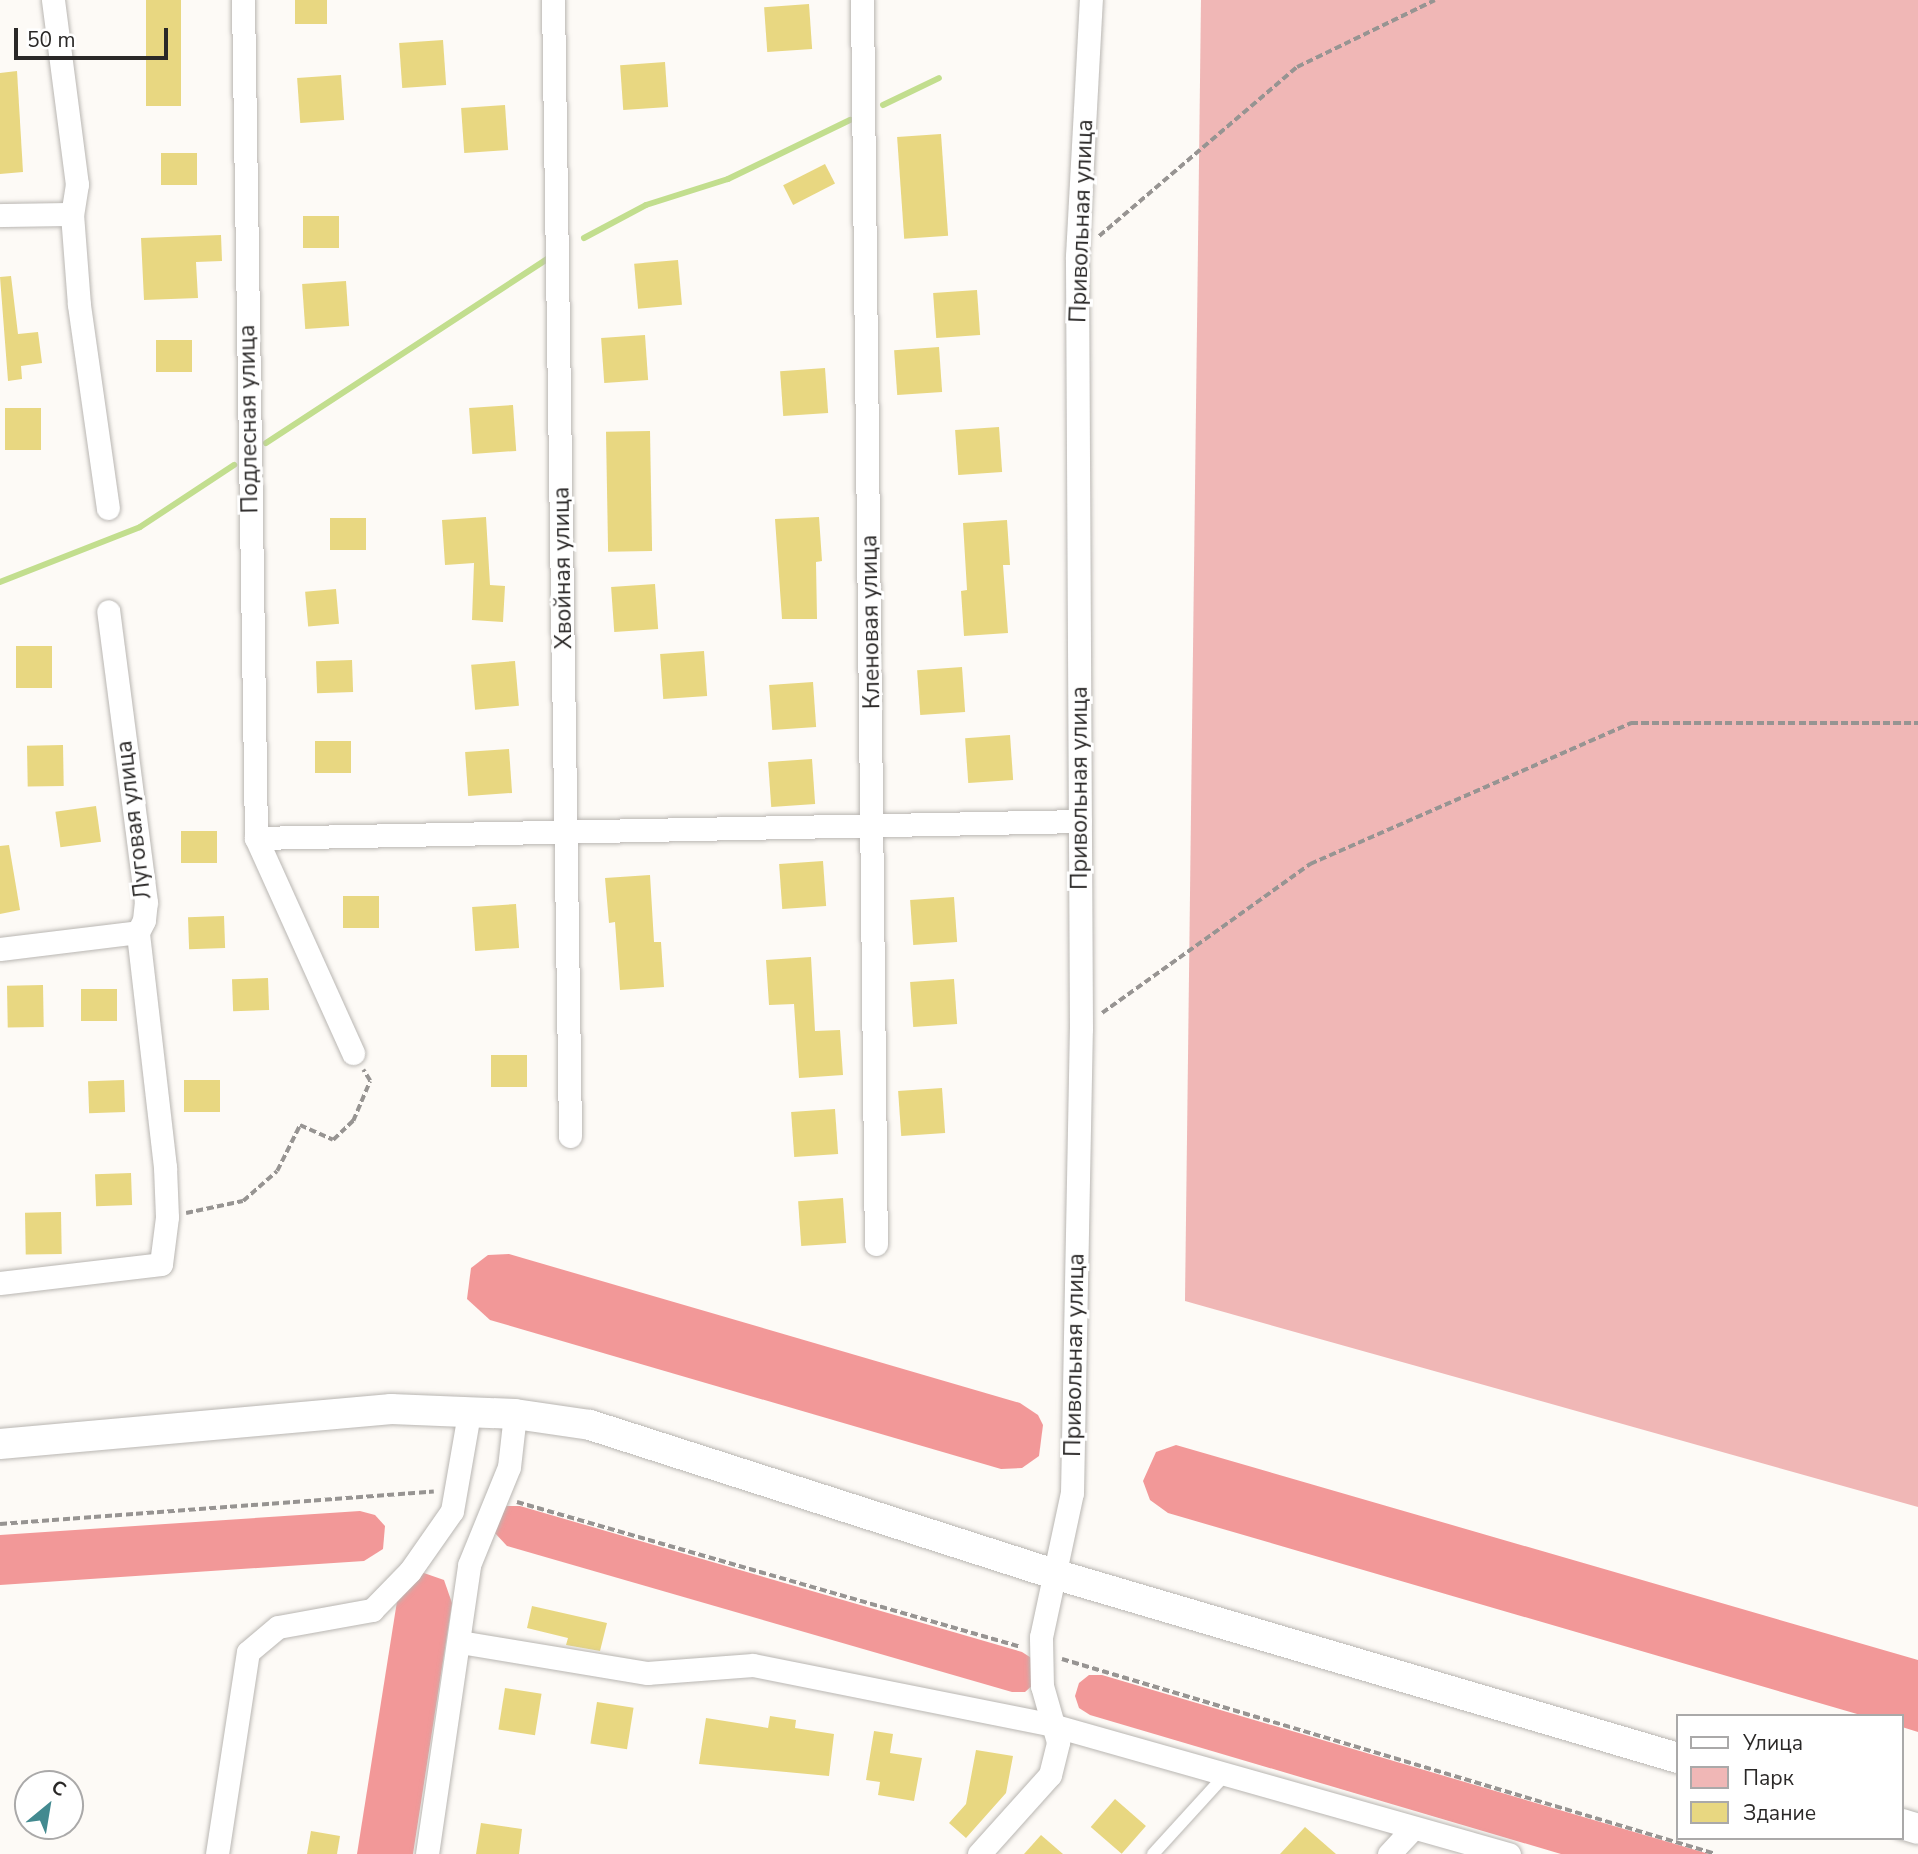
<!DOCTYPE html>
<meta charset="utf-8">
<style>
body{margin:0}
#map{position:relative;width:1918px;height:1854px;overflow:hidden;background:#fdfaf6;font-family:"Nunito Sans",sans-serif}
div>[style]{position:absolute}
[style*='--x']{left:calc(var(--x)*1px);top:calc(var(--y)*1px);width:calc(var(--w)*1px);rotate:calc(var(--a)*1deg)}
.green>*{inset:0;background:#f0b7b6}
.forest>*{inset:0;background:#f29898}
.stream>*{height:6px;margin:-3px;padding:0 3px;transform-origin:3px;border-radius:3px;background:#c2de8e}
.building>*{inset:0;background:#e8d781;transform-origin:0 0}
.path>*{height:3.5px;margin-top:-1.75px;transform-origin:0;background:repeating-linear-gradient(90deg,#979492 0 7px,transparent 0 10.5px)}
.roads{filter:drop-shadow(0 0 2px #b9b6b2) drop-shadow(0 0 2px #b9b6b2)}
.service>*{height:12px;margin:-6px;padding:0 6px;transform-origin:6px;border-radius:6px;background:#fff}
.minor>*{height:23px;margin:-11.5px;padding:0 11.5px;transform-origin:11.5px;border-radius:11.5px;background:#fff}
.tertiary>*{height:30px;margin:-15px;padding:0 15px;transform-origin:15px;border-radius:15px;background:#fff}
span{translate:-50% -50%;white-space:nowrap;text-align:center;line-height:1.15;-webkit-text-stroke:6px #fff;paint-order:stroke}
.street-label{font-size:23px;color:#2a2827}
.legend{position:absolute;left:1676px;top:1714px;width:228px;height:126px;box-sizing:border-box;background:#fff;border:2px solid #aaa9a9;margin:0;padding:9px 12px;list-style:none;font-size:21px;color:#2a2827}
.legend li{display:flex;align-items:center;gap:14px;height:35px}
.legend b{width:35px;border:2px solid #aaa9a9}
.north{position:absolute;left:14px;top:1770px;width:70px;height:70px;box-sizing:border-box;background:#fff;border:2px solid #aaa9a9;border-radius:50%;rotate:30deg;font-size:19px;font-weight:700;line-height:28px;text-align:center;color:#2a2827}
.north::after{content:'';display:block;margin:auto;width:24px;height:32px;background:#438a90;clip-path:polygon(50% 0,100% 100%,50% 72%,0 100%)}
.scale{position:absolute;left:14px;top:28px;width:154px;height:32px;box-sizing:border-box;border:4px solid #2a2827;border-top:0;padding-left:9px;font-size:21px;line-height:24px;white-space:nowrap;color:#2a2827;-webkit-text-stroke:5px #fff;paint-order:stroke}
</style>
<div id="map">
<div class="green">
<div style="clip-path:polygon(1201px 0,1918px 0,1918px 1507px,1185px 1301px)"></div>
</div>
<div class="forest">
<div style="clip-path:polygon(509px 1254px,1020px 1403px,1038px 1415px,1043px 1425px,1039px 1456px,1022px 1468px,1001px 1469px,490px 1320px,467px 1299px,471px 1268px,488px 1255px)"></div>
<div style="clip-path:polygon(1176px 1445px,1918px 1660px,1918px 1732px,1902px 1727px,1902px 1716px,1864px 1716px,1168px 1513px,1150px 1500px,1143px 1481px,1156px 1452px)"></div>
<div style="clip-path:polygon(507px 1506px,520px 1506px,1022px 1652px,1033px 1659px,1035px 1683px,1025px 1692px,1012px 1692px,507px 1546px,494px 1532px,501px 1509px)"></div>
<div style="clip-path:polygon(360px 1511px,375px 1515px,385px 1526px,383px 1549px,364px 1561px,0 1585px,0 1535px)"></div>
<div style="clip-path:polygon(421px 1572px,444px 1580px,452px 1603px,413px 1854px,357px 1854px,398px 1595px)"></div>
<div style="clip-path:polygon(1089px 1675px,1102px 1675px,1709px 1854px,1561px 1854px,1090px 1715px,1079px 1708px,1075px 1696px,1079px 1683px)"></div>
</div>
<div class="stream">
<div style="--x:883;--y:105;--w:62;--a:-25.7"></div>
<div style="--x:584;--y:238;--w:70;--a:-28"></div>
<div style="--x:646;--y:205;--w:86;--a:-17.6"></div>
<div style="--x:728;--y:179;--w:136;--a:-25.8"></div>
<div style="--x:266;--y:443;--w:339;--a:-33.2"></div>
<div style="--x:0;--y:582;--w:150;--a:-21.4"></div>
<div style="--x:140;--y:527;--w:113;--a:-33.4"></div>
</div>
<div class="building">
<div style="left:146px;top:0;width:35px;height:106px"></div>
<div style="left:295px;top:0;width:32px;height:24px"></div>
<div style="left:809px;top:4px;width:45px;height:45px;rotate:86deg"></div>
<div style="left:443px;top:40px;width:45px;height:44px;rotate:86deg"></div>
<div style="left:665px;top:62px;width:45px;height:45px;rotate:86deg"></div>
<div style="clip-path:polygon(17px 71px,23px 172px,0 174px,0 73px)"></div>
<div style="left:341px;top:75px;width:45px;height:44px;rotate:86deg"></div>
<div style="left:505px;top:105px;width:45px;height:44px;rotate:86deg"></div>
<div style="left:941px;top:134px;width:102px;height:44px;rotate:86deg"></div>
<div style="left:197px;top:153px;width:32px;height:36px;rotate:90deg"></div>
<div style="left:825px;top:164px;width:22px;height:47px;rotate:63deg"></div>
<div style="left:339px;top:216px;width:32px;height:36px;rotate:90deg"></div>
<div style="clip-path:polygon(221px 235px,222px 261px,196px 262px,198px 298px,144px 300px,141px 238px)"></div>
<div style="left:678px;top:260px;width:45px;height:44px;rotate:85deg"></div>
<div style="clip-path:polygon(11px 276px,18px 334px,38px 332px,42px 363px,21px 366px,22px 379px,8px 381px,0 277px)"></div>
<div style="left:346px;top:281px;width:45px;height:44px;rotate:86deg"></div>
<div style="left:977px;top:290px;width:45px;height:44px;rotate:86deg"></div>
<div style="left:645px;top:335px;width:45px;height:44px;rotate:86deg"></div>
<div style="left:156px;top:340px;width:36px;height:32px"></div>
<div style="left:939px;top:347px;width:45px;height:45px;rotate:86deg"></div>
<div style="left:825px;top:368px;width:45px;height:45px;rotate:86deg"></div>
<div style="left:513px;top:405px;width:46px;height:44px;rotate:86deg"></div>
<div style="left:5px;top:408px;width:36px;height:42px"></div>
<div style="left:999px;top:427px;width:45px;height:44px;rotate:86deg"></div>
<div style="left:650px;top:431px;width:120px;height:44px;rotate:89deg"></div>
<div style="clip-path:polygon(486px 517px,490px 585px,505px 586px,503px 622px,472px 620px,474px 563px,445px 565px,442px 520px)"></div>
<div style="clip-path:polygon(819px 517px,822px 561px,816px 562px,817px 619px,782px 619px,775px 519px)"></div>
<div style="left:366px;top:518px;width:32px;height:36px;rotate:90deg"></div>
<div style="clip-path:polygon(1007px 520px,1010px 565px,1003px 565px,1008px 633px,964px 636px,961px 591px,967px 590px,963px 523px)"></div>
<div style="left:655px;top:584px;width:45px;height:44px;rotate:86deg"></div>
<div style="left:336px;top:589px;width:35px;height:31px;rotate:85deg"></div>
<div style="left:52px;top:646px;width:42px;height:36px;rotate:90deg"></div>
<div style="left:704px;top:651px;width:45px;height:44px;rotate:86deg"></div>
<div style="left:352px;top:660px;width:32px;height:36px;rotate:88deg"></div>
<div style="left:515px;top:661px;width:45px;height:44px;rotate:85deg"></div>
<div style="left:962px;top:667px;width:45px;height:45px;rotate:86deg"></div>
<div style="left:813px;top:682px;width:45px;height:44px;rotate:86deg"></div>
<div style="left:1010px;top:735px;width:45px;height:45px;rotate:86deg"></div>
<div style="left:351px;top:741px;width:32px;height:36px;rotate:90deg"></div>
<div style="left:63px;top:745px;width:41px;height:36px;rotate:89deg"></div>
<div style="left:509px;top:749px;width:44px;height:44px;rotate:86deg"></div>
<div style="left:812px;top:759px;width:45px;height:44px;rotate:86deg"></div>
<div style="left:96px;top:806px;width:36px;height:41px;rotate:82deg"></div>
<div style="left:181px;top:831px;width:36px;height:32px"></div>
<div style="clip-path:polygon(9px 845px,20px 910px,0 914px,0 846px)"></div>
<div style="left:823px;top:861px;width:45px;height:44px;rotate:86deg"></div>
<div style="clip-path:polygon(650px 875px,654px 942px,661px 942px,664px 987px,620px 990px,615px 922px,609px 923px,605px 878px)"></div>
<div style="left:343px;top:896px;width:36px;height:32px"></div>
<div style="left:954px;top:897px;width:45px;height:44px;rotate:86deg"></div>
<div style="left:516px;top:904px;width:44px;height:44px;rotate:86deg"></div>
<div style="left:224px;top:916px;width:32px;height:36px;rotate:88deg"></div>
<div style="clip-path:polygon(811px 957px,815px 1031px,840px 1030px,843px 1075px,799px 1078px,794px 1004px,769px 1005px,766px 960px)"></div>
<div style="left:268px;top:978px;width:32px;height:36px;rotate:88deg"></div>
<div style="left:954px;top:979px;width:45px;height:44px;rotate:86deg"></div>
<div style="left:43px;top:985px;width:42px;height:36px;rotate:89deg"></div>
<div style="left:81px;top:989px;width:36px;height:32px"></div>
<div style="left:491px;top:1055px;width:36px;height:32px"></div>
<div style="left:124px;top:1080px;width:32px;height:36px;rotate:88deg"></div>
<div style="left:184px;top:1080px;width:36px;height:32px"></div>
<div style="left:942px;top:1088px;width:45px;height:44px;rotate:86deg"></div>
<div style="left:835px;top:1109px;width:45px;height:44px;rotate:86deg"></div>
<div style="left:131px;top:1173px;width:32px;height:36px;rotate:88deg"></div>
<div style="left:843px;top:1198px;width:45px;height:45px;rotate:86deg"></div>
<div style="left:61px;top:1212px;width:42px;height:36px;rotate:89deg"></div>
<div style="clip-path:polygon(532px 1606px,607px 1623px,600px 1651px,566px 1645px,568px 1638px,527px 1628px)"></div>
<div style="left:505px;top:1688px;width:37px;height:42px;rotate:9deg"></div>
<div style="left:597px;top:1702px;width:37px;height:42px;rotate:9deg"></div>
<div style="clip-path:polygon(770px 1716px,796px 1720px,795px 1728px,834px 1734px,829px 1776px,699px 1764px,706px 1718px,768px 1728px)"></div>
<div style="clip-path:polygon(874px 1731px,893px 1734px,890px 1753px,922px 1758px,914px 1801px,878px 1795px,880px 1782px,866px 1780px)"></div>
<div style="clip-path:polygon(976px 1750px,1013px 1756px,1006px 1793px,966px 1838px,949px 1823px,966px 1804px)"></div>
<div style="left:1115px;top:1799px;width:41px;height:37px;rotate:41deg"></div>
<div style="clip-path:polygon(481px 1823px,522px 1829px,519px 1854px,476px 1854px)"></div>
<div style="clip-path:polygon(1305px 1827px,1336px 1854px,1280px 1854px)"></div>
<div style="clip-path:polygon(311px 1831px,340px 1836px,337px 1854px,307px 1854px)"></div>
<div style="clip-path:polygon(1041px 1835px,1063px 1854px,1024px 1854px)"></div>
</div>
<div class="path">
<div style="--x:1099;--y:236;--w:260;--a:-40.5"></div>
<div style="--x:1297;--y:67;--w:153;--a:-25.9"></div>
<div style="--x:1102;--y:1013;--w:256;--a:-35.6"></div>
<div style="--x:1310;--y:864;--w:351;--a:-23.7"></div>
<div style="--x:1631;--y:723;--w:287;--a:0"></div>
<div style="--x:186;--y:1213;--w:58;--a:-11.9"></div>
<div style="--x:243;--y:1201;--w:45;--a:-41.4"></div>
<div style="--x:277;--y:1171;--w:51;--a:-63.4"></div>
<div style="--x:300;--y:1125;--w:36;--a:24"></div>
<div style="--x:333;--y:1140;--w:28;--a:-44"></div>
<div style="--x:353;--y:1121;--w:43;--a:-67"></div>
<div style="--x:370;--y:1081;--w:13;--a:-122"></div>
<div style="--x:517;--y:1502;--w:524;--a:16.05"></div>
<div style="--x:0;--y:1524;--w:435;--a:-4.3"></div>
<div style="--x:1062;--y:1659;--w:682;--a:16.6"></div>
</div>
<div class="roads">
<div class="service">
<div style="--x:1153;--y:1854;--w:108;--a:-47.6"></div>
</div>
<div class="minor">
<div style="--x:53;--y:0;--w:186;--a:82.6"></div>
<div style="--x:77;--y:184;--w:30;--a:99"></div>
<div style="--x:72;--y:214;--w:91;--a:85.6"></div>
<div style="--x:79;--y:305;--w:205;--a:81.9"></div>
<div style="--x:243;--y:0;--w:838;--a:89.11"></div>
<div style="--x:256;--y:838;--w:236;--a:65.7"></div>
<div style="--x:553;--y:0;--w:1136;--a:89.14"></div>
<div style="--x:862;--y:0;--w:1244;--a:89.36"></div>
<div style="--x:0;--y:215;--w:72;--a:-0.8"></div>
<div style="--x:256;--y:838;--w:824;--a:-1.18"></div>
<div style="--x:0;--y:949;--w:139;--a:-7"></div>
<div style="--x:138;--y:932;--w:13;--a:-63"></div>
<div style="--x:144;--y:920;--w:18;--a:-84"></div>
<div style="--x:146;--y:902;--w:293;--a:-97.4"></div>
<div style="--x:0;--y:1283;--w:162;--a:-6.7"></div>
<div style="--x:161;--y:1264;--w:47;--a:-82.7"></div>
<div style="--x:167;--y:1217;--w:50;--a:-92.3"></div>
<div style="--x:165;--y:1167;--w:237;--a:-96.6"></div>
<div style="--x:460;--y:1642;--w:190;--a:9.4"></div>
<div style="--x:647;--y:1673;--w:106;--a:-4.3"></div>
<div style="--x:753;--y:1665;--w:305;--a:11.3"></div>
<div style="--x:1052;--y:1725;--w:475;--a:15.8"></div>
<div style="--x:217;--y:1854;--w:204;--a:-81.3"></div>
<div style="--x:248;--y:1652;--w:39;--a:-40"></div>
<div style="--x:278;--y:1627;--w:96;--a:-10.3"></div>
<div style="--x:372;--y:1610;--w:54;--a:-45.7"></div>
<div style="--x:410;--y:1571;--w:73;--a:-55"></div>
<div style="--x:452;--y:1511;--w:98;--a:-80.1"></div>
<div style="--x:427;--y:1854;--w:292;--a:-81.7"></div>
<div style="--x:469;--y:1565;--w:106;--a:-67.8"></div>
<div style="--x:509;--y:1467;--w:53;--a:-83.5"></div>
<div style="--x:979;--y:1854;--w:106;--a:-48.1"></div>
<div style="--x:1050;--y:1775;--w:34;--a:-76"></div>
<div style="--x:1058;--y:1742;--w:58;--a:-105.9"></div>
<div style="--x:1042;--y:1686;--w:49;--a:-91.2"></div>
<div style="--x:1041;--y:1637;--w:147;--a:-77.9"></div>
<div style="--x:1072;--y:1493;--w:464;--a:-88.9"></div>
<div style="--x:1081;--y:1029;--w:773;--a:-90.3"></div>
<div style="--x:1077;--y:256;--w:256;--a:-86.9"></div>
<div style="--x:1389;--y:1854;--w:35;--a:-47"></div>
</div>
<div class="tertiary">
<div style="--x:0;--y:1444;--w:393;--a:-5.1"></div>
<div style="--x:391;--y:1409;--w:124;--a:2.3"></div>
<div style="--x:515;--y:1414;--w:76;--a:8.3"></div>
<div style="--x:590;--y:1425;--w:487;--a:17.8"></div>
<div style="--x:1054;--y:1574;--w:651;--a:16.43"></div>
<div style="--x:1902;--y:1824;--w:17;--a:17"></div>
</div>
</div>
<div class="street-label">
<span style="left:1082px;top:221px;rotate:-88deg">Привольная улица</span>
<span style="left:249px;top:419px;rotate:-91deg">Подлесная улица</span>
<span style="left:563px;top:568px;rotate:-91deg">Хвойная улица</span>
<span style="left:871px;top:622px;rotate:-91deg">Кленовая улица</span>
<span style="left:1080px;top:788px;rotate:-90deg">Привольная улица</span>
<span style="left:134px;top:820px;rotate:-97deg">Луговая улица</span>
<span style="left:1075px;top:1355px;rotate:-89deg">Привольная улица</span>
</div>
<ul class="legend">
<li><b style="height:9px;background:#fff"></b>Улица</li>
<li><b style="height:19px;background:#f0b7b6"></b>Парк</li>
<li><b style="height:19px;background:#e8d781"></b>Здание</li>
</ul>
<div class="north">С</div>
<div class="scale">50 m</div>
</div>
